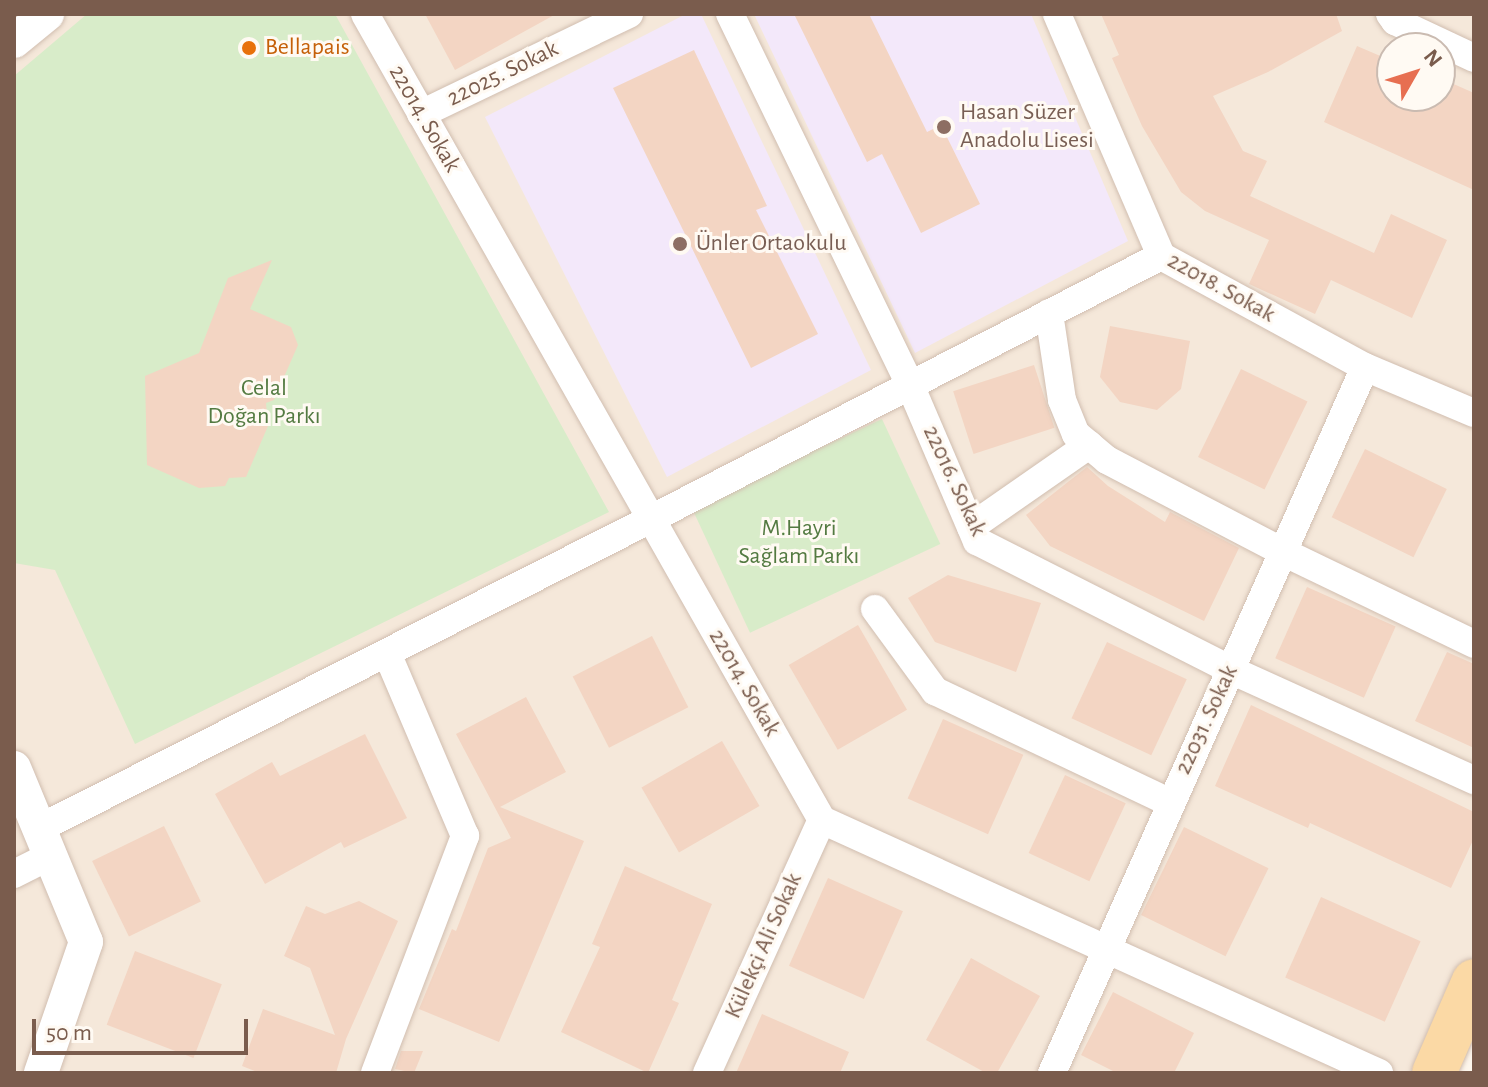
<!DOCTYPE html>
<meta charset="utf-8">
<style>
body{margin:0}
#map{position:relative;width:1488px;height:1087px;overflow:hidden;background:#fdf6ec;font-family:"Alegreya Sans",sans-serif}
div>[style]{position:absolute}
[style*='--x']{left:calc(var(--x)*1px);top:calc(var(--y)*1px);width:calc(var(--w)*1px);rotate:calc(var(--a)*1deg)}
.residential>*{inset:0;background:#f5e8da}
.education>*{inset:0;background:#f3e8fa}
.green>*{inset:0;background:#d8ecc9;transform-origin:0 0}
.building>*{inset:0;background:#f3d5c3;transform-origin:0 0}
.roads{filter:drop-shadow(0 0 2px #d1beb0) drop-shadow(0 0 2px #d1beb0)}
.minor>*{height:28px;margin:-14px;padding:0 14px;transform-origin:14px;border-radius:14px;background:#fff}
.tertiary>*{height:34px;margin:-17px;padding:0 17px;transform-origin:17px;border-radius:17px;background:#fff}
.primary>*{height:44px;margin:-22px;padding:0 22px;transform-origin:22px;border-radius:22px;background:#fbd9a5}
.dots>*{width:22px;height:22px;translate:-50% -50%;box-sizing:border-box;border:4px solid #fffaf3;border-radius:50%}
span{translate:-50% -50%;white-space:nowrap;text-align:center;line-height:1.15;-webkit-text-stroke:6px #fffaf3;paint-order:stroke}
.food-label{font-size:24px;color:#c56008}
.left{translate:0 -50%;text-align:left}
.street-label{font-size:24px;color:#7a5c4d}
.education-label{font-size:24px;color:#785e54}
.park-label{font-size:24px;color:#537a41}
.frame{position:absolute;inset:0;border:16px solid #7a5c4d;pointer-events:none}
.north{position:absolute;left:1376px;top:32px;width:80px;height:80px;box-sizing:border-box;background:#fffaf3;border:2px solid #cabbb1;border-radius:50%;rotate:51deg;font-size:22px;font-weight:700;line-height:32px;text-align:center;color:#7a5c4d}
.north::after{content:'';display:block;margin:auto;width:28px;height:36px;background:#e76f51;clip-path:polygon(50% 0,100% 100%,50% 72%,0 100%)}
.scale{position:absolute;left:32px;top:1019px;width:216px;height:36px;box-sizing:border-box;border:4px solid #7a5c4d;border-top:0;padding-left:10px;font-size:24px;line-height:28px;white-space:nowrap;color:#7a5c4d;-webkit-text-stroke:6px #fffaf3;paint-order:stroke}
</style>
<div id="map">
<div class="residential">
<div style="clip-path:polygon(evenodd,14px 14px,1474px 14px,1474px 1040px,1458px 1073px,14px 1073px,14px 14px,1392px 48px,1440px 48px,1440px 96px,1392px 96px,1392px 48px)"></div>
</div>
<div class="education">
<div style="clip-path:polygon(686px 14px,701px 14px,871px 370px,667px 477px,485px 117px)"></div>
<div style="clip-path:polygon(754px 14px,1031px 14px,1128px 241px,915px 353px)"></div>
</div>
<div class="green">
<div style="clip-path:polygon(87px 14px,335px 14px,609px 512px,135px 744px,55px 570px,14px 563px,14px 76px)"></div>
<div style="left:882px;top:419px;width:138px;height:210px;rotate:65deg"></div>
</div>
<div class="building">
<div style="clip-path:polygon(425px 14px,556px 14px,455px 70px)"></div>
<div style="clip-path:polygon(794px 14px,869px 14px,927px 132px,941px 125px,980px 204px,921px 233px,882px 154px,867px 162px)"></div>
<div style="clip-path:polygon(1101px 14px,1336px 14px,1342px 31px,1268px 72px,1213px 96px,1243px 151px,1267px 161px,1250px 196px,1374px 253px,1391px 214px,1447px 240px,1412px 318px,1331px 280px,1315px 314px,1249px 284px,1269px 240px,1205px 211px,1181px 192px,1142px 126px,1112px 58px,1119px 55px)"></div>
<div style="clip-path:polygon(1357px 46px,1392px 61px,1392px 96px,1443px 96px,1449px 82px,1474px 93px,1474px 190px,1324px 122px)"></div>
<div style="clip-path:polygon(694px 50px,767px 206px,756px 210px,818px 334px,751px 368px,613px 88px)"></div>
<div style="clip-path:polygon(272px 260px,250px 309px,291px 327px,298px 345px,274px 400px,266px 403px,268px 426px,246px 477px,229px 478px,225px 486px,199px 488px,147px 465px,145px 376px,199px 353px,228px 278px)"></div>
<div style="clip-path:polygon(1110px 326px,1190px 341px,1181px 389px,1157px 410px,1120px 402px,1100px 377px)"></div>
<div style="left:1034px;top:365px;width:66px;height:85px;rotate:72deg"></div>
<div style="left:1241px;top:369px;width:74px;height:98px;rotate:26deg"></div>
<div style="left:1365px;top:449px;width:91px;height:76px;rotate:26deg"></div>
<div style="clip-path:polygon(1087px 467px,1108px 486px,1165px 522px,1170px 512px,1239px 548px,1204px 621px,1050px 546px,1026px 515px)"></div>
<div style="clip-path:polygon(948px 575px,1041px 603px,1016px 672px,935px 642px,908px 598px)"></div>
<div style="left:1307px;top:587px;width:97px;height:78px;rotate:24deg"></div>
<div style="left:858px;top:625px;width:98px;height:80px;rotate:60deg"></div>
<div style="left:652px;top:636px;width:80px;height:89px;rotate:63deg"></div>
<div style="left:1107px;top:642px;width:88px;height:84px;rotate:25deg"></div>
<div style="clip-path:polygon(1447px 652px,1474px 664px,1474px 748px,1415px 721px)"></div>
<div style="clip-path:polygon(526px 697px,566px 772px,500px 807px,584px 841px,499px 1042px,419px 1009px,452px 929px,456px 931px,488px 848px,511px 838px,456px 734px)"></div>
<div style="clip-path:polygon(1251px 705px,1474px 812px,1474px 838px,1451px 888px,1310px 823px,1308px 828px,1215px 786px)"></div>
<div style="left:943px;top:719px;width:88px;height:87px;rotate:24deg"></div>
<div style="clip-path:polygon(365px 734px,407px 818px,344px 848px,341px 842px,265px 884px,215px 794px,272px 762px,280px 776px)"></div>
<div style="left:722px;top:741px;width:75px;height:93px;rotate:60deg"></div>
<div style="left:1065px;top:775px;width:67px;height:86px;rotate:25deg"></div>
<div style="left:164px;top:826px;width:84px;height:80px;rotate:64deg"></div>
<div style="left:1184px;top:827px;width:94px;height:98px;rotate:26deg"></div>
<div style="clip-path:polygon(625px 866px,712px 904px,672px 1000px,679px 1003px,648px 1073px,561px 1032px,600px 947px,592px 944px)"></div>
<div style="left:828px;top:878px;width:82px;height:96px;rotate:24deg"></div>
<div style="left:1321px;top:897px;width:109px;height:88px;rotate:24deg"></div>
<div style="clip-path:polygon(359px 901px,398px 921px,346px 1039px,336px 1073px,260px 1073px,242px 1066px,263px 1009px,335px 1035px,310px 968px,284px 956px,306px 906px,325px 914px)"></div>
<div style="left:135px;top:951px;width:93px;height:79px;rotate:21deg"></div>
<div style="clip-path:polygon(971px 958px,1040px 996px,997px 1073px,986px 1073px,926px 1040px)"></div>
<div style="clip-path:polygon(1113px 992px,1194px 1033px,1174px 1073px,1117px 1073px,1081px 1055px)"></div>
<div style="clip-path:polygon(762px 1014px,849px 1052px,840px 1073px,736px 1073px)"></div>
<div style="clip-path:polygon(401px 1051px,423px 1051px,414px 1073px,395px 1069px)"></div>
</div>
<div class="roads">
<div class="minor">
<div style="--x:365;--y:14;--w:927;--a:60.45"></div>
<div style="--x:822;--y:820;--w:612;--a:24.43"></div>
<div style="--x:730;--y:14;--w:412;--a:64.1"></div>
<div style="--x:910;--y:385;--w:170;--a:66.8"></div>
<div style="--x:977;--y:541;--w:285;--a:26.9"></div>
<div style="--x:1231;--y:670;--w:267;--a:24.4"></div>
<div style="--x:1057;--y:14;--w:263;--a:66.7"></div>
<div style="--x:1161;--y:256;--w:232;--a:28.6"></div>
<div style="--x:1365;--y:367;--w:118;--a:22.9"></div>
<div style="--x:1390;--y:14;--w:9;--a:54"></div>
<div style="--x:1395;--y:21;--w:87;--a:25.1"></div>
<div style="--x:421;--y:114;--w:231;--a:-25.7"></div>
<div style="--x:1049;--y:313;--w:88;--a:81.5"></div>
<div style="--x:1062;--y:400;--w:37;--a:68"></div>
<div style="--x:1076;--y:434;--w:40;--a:40"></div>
<div style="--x:1107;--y:460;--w:199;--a:27.6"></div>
<div style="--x:1283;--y:552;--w:212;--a:25.7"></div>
<div style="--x:971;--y:527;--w:144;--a:-34.8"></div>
<div style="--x:875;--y:609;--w:102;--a:53.8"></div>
<div style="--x:935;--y:691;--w:259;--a:25.4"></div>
<div style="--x:38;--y:829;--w:687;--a:-26.83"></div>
<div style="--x:651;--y:519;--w:574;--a:-27.28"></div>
<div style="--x:14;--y:874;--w:40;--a:-26.6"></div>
<div style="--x:375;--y:1073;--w:254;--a:-69.2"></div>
<div style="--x:465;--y:836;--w:199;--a:-113.1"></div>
<div style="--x:707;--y:1073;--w:278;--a:-65.6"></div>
<div style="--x:1052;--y:1073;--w:772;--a:-66.09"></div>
</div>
<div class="tertiary">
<div style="--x:14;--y:41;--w:43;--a:-39.3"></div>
<div style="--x:14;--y:768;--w:188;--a:67.5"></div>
<div style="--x:86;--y:942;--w:139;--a:109"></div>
</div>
<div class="primary">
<div style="--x:1434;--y:1073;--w:100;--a:-66.5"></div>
</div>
</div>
<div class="dots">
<div style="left:249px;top:48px;background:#e8710a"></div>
<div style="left:944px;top:127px;background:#8d6e63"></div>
<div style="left:680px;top:244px;background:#8d6e63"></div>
</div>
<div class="food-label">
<span class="left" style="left:265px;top:48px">Bellapais</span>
</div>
<div class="street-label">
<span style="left:503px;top:74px;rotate:-26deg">22025. Sokak</span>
<span style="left:424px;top:119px;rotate:60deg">22014. Sokak</span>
<span style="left:1221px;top:288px;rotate:29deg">22018. Sokak</span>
<span style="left:954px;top:481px;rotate:65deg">22016. Sokak</span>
<span style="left:744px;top:683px;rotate:60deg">22014. Sokak</span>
<span style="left:1207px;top:720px;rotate:-65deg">22031. Sokak</span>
<span style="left:764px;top:946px;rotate:-66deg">Külekçi Ali Sokak</span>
</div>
<div class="education-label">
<span class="left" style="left:960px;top:127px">Hasan Süzer<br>Anadolu Lisesi</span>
<span class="left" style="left:696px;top:244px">Ünler Ortaokulu</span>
</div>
<div class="park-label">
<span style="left:264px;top:403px">Celal<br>Doğan Parkı</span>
<span style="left:799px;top:543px">M.Hayri<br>Sağlam Parkı</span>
</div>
<div class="frame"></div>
<div class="north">N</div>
<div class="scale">50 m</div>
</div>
